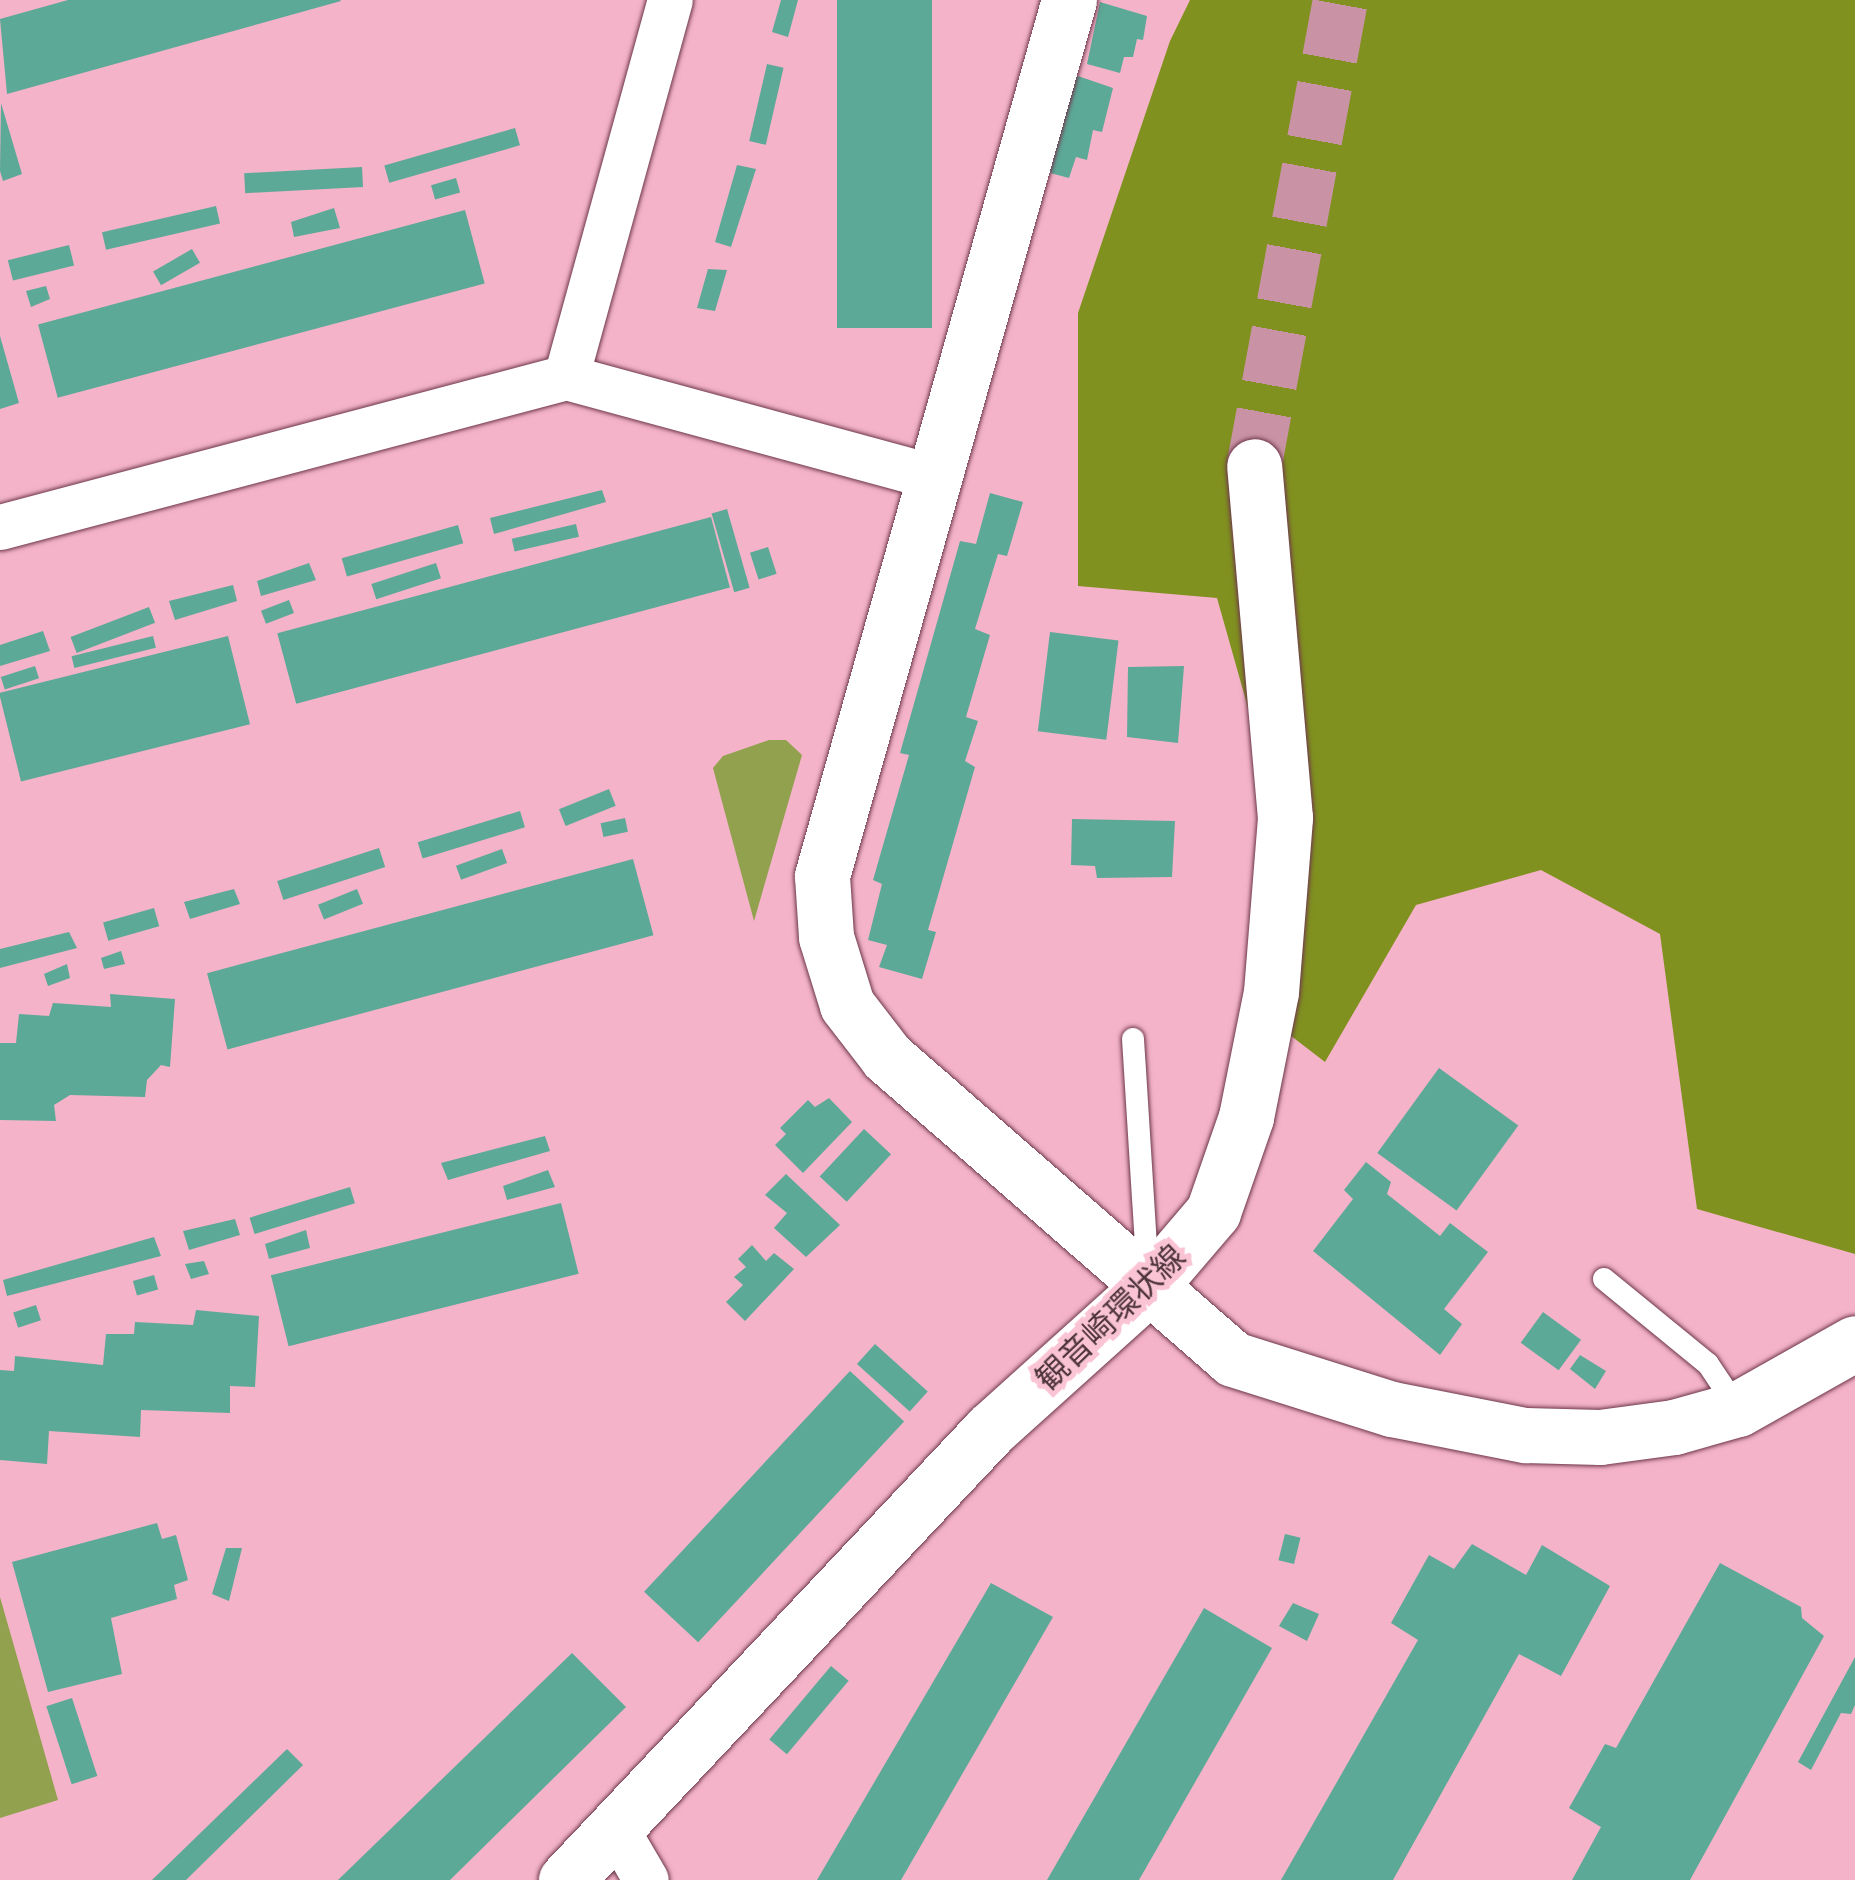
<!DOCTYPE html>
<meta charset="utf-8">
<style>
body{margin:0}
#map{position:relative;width:1855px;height:1880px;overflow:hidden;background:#f4b3c8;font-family:"Noto Sans","Noto Sans JP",sans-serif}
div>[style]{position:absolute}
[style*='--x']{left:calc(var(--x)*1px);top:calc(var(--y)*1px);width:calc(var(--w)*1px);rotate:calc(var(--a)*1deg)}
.green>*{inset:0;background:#91a14e}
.forest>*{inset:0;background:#80911f}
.building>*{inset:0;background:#5da998;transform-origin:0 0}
.secondary-tunnel>*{height:55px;margin-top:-27.5px;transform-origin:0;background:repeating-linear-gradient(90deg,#ca93a5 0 55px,transparent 0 83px)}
.roads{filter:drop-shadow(0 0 2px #6d374b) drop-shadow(0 0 2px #6d374b)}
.service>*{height:22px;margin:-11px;padding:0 11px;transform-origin:11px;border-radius:11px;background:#fff}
.minor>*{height:45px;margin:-22.5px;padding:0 22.5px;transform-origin:22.5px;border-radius:22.5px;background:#fff}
.tertiary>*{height:55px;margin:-27.5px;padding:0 27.5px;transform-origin:27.5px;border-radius:27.5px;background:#fff}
.secondary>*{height:55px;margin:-27.5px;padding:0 27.5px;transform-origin:27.5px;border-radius:27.5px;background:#fff}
span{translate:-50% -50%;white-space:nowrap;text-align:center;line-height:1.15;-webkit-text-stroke:10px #fac4d5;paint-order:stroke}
.street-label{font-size:32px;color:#4e343c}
</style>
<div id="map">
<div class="green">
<div style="clip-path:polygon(769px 740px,786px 740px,802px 755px,754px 921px,713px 768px,723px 756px)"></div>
<div style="clip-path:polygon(0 1597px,58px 1800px,0 1818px)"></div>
</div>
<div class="forest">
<div style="clip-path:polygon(1190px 0,1855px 0,1855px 1254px,1697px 1209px,1660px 934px,1541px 870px,1416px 905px,1325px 1062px,1247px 1002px,1276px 807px,1217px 598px,1078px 586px,1078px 313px,1170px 41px)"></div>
</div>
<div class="building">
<div style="clip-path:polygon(68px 0,340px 0,341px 1px,7px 94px,0 19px)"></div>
<div style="clip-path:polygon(781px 0,798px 0,788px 37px,772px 32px)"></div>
<div style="left:837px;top:0;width:95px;height:328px"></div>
<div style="clip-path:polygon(1100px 2px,1147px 16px,1143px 40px,1137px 39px,1133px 57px,1124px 57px,1120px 73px,1087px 64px)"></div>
<div style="left:767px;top:64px;width:17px;height:79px;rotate:13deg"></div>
<div style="clip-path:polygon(1075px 75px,1113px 88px,1102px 132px,1093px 130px,1087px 160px,1076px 157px,1069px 178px,1050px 173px)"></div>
<div style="clip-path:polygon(1px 103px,22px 174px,3px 181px,0 171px)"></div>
<div style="left:515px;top:128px;width:18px;height:136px;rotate:74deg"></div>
<div style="clip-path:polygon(737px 165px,756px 169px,731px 247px,715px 242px)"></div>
<div style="left:362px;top:167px;width:20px;height:118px;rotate:87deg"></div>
<div style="left:456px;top:178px;width:15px;height:26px;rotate:74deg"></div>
<div style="left:216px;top:206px;width:18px;height:117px;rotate:77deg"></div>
<div style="clip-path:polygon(334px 208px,340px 228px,294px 237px,291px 222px)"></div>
<div style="left:465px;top:210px;width:76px;height:442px;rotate:75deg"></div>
<div style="left:69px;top:245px;width:21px;height:63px;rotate:76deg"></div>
<div style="left:192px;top:249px;width:16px;height:45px;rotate:60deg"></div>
<div style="clip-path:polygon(708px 269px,727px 270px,715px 311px,697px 308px)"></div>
<div style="clip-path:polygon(46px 286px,50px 299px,31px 307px,26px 291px)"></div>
<div style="clip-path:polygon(0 336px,19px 403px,0 409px)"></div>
<div style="clip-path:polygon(602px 490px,606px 502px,494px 534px,490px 518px)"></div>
<div style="clip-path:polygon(990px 493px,1023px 502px,1007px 556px,998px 554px,975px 629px,990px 635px,966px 717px,978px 721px,965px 761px,975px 767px,928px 930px,936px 932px,922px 979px,879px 967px,887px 945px,868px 940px,882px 884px,873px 880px,909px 755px,900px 753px,960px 541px,976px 544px)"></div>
<div style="left:727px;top:509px;width:82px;height:16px;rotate:74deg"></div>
<div style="left:711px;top:517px;width:73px;height:449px;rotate:75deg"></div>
<div style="left:576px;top:524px;width:13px;height:66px;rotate:77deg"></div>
<div style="left:458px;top:525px;width:19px;height:121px;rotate:74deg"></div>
<div style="left:768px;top:547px;width:28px;height:19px;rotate:72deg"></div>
<div style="clip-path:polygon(309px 563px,316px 580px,261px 596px,257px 581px)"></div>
<div style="left:436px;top:563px;width:16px;height:68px;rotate:72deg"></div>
<div style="clip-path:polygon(233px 585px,237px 601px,175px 620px,169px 601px)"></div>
<div style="left:289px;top:600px;width:14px;height:30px;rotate:69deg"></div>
<div style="left:149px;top:607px;width:17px;height:84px;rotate:69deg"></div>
<div style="clip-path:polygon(43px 631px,50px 651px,0 666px,0 645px)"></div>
<div style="left:1050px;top:632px;width:69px;height:100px;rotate:7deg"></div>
<div style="left:153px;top:636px;width:12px;height:84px;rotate:76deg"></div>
<div style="left:228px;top:636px;width:91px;height:236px;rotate:76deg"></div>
<div style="left:35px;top:666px;width:13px;height:36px;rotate:72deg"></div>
<div style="clip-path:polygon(1184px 666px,1178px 743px,1127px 737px,1128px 667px)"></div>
<div style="left:609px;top:789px;width:18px;height:54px;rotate:68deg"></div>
<div style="left:520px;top:811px;width:17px;height:107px;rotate:73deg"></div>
<div style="left:625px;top:818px;width:14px;height:25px;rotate:78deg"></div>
<div style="clip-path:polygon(1072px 819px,1175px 821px,1172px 877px,1097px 878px,1095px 866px,1071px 865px)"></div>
<div style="left:379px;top:848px;width:20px;height:107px;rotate:72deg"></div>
<div style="left:502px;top:849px;width:15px;height:49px;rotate:70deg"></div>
<div style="left:633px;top:859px;width:79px;height:441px;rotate:75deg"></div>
<div style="clip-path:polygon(234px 889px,240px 904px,190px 919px,184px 902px)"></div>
<div style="left:357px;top:889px;width:16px;height:42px;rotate:68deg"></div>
<div style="left:154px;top:908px;width:19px;height:53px;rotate:74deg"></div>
<div style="clip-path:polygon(69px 932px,77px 948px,0 968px,0 949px)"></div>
<div style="clip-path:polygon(121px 951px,125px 964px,104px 969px,101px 958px)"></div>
<div style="clip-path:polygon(67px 964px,70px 978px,48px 986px,44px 974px)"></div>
<div style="clip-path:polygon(110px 994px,175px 999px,170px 1067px,161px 1065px,147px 1080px,145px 1097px,70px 1095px,54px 1105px,56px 1121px,0 1120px,0 1043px,16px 1043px,19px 1014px,49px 1016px,53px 1003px,111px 1007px)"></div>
<div style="left:1439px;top:1068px;width:98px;height:105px;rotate:36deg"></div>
<div style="clip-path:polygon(829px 1098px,852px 1122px,803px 1173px,775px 1145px,786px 1134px,780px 1128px,808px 1100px,815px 1107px)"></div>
<div style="left:864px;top:1129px;width:37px;height:65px;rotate:43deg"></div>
<div style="clip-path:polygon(545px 1136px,550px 1151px,448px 1180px,441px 1163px)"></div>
<div style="clip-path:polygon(1366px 1162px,1391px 1182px,1387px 1194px,1440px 1236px,1450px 1223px,1488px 1252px,1444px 1309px,1462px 1324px,1440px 1355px,1313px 1251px,1353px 1199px,1344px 1190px)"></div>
<div style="clip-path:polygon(548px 1170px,555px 1187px,507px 1200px,503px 1186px)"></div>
<div style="clip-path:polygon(786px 1174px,840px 1225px,806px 1257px,774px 1228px,787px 1213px,765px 1195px)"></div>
<div style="left:350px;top:1187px;width:17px;height:105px;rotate:73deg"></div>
<div style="left:561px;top:1203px;width:73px;height:299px;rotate:76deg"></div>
<div style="clip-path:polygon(235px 1219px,240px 1235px,189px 1250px,183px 1231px)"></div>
<div style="clip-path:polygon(306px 1230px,310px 1248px,269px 1259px,265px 1244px)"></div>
<div style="clip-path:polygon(154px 1237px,161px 1256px,7px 1296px,3px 1280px)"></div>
<div style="clip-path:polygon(752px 1245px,766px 1261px,774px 1253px,794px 1269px,745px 1321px,726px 1302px,743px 1285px,734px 1277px,746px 1267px,738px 1259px)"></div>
<div style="clip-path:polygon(204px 1261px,209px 1274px,191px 1279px,185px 1264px)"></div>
<div style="left:154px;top:1275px;width:15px;height:22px;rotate:74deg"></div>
<div style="left:36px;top:1305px;width:16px;height:24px;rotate:72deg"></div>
<div style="clip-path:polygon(196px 1310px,259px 1316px,255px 1387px,230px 1386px,230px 1413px,141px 1410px,140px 1437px,49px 1431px,47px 1464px,0 1460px,0 1370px,14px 1371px,15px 1356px,103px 1365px,106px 1334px,134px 1334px,135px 1322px,193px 1325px)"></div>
<div style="left:1543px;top:1312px;width:47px;height:38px;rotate:36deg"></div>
<div style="left:875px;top:1344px;width:71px;height:27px;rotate:42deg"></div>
<div style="clip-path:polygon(1580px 1355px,1606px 1371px,1595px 1389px,1570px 1369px)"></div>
<div style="left:850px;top:1371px;width:74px;height:302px;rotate:43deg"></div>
<div style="clip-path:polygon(157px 1523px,162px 1539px,176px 1535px,188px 1580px,174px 1585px,177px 1599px,111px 1618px,122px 1674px,48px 1692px,12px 1562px)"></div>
<div style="left:1285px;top:1534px;width:16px;height:27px;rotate:14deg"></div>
<div style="clip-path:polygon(1472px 1544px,1526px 1575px,1542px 1545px,1610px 1586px,1561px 1676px,1519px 1654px,1393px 1880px,1281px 1880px,1418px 1640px,1391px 1623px,1429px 1555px,1454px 1569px)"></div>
<div style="clip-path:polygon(226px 1548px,242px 1548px,229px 1601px,212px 1594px)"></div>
<div style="clip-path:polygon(1720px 1563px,1801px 1607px,1802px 1618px,1824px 1636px,1690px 1880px,1572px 1880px,1601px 1827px,1569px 1808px,1605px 1744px,1616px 1748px)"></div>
<div style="clip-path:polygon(991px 1583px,1053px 1617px,901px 1880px,817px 1880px)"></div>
<div style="clip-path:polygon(1293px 1603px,1319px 1614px,1307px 1641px,1279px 1626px)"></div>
<div style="clip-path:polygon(1204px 1608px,1272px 1648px,1139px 1880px,1047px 1880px)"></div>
<div style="clip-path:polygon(572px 1653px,626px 1707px,450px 1880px,338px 1880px)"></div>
<div style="clip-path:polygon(1855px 1657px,1855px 1705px,1851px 1714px,1841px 1713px,1811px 1770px,1798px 1762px)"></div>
<div style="left:831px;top:1666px;width:23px;height:96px;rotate:40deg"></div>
<div style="left:72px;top:1698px;width:82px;height:27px;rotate:72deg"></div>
<div style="clip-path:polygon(287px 1749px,303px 1765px,186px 1880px,152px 1880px)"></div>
</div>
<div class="secondary-tunnel">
<div style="--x:1254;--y:466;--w:474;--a:-79.5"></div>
</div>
<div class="roads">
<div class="service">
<div style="--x:1133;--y:1039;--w:236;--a:86.4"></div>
<div style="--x:1604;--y:1279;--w:134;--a:39.3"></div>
<div style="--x:1708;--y:1364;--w:54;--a:56.3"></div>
</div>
<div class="minor">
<div style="--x:566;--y:377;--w:391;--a:-74.6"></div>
<div style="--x:0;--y:527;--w:586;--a:-14.84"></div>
<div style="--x:566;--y:377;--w:382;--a:15.2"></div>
<div style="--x:615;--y:1827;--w:61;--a:59.7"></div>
</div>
<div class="tertiary">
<div style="--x:1069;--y:0;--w:910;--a:105.75"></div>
<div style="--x:822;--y:876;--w:61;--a:86.2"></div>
<div style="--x:826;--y:937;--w:71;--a:72.8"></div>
<div style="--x:847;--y:1005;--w:66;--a:52.4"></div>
<div style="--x:887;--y:1057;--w:459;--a:41.1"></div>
<div style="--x:1233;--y:1359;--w:167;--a:17.5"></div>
<div style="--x:1392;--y:1409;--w:136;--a:11.1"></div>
<div style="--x:1525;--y:1435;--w:75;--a:1.5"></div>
<div style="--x:1600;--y:1437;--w:75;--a:-7.7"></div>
<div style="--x:1674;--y:1427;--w:66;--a:-15.7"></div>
<div style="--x:1738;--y:1409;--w:134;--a:-29.4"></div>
</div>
<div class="secondary">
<div style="--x:566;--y:1880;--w:618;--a:-46.7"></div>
<div style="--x:990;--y:1430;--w:214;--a:-42"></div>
<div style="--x:1149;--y:1287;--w:99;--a:-49.5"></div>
<div style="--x:1213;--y:1212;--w:101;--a:-70.8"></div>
<div style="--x:1246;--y:1117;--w:127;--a:-78.7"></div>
<div style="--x:1271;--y:992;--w:175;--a:-85.4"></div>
<div style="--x:1285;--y:818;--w:353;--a:-95"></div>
</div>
</div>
<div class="street-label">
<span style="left:1110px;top:1317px;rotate:-44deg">観音崎環状線</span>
</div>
</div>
